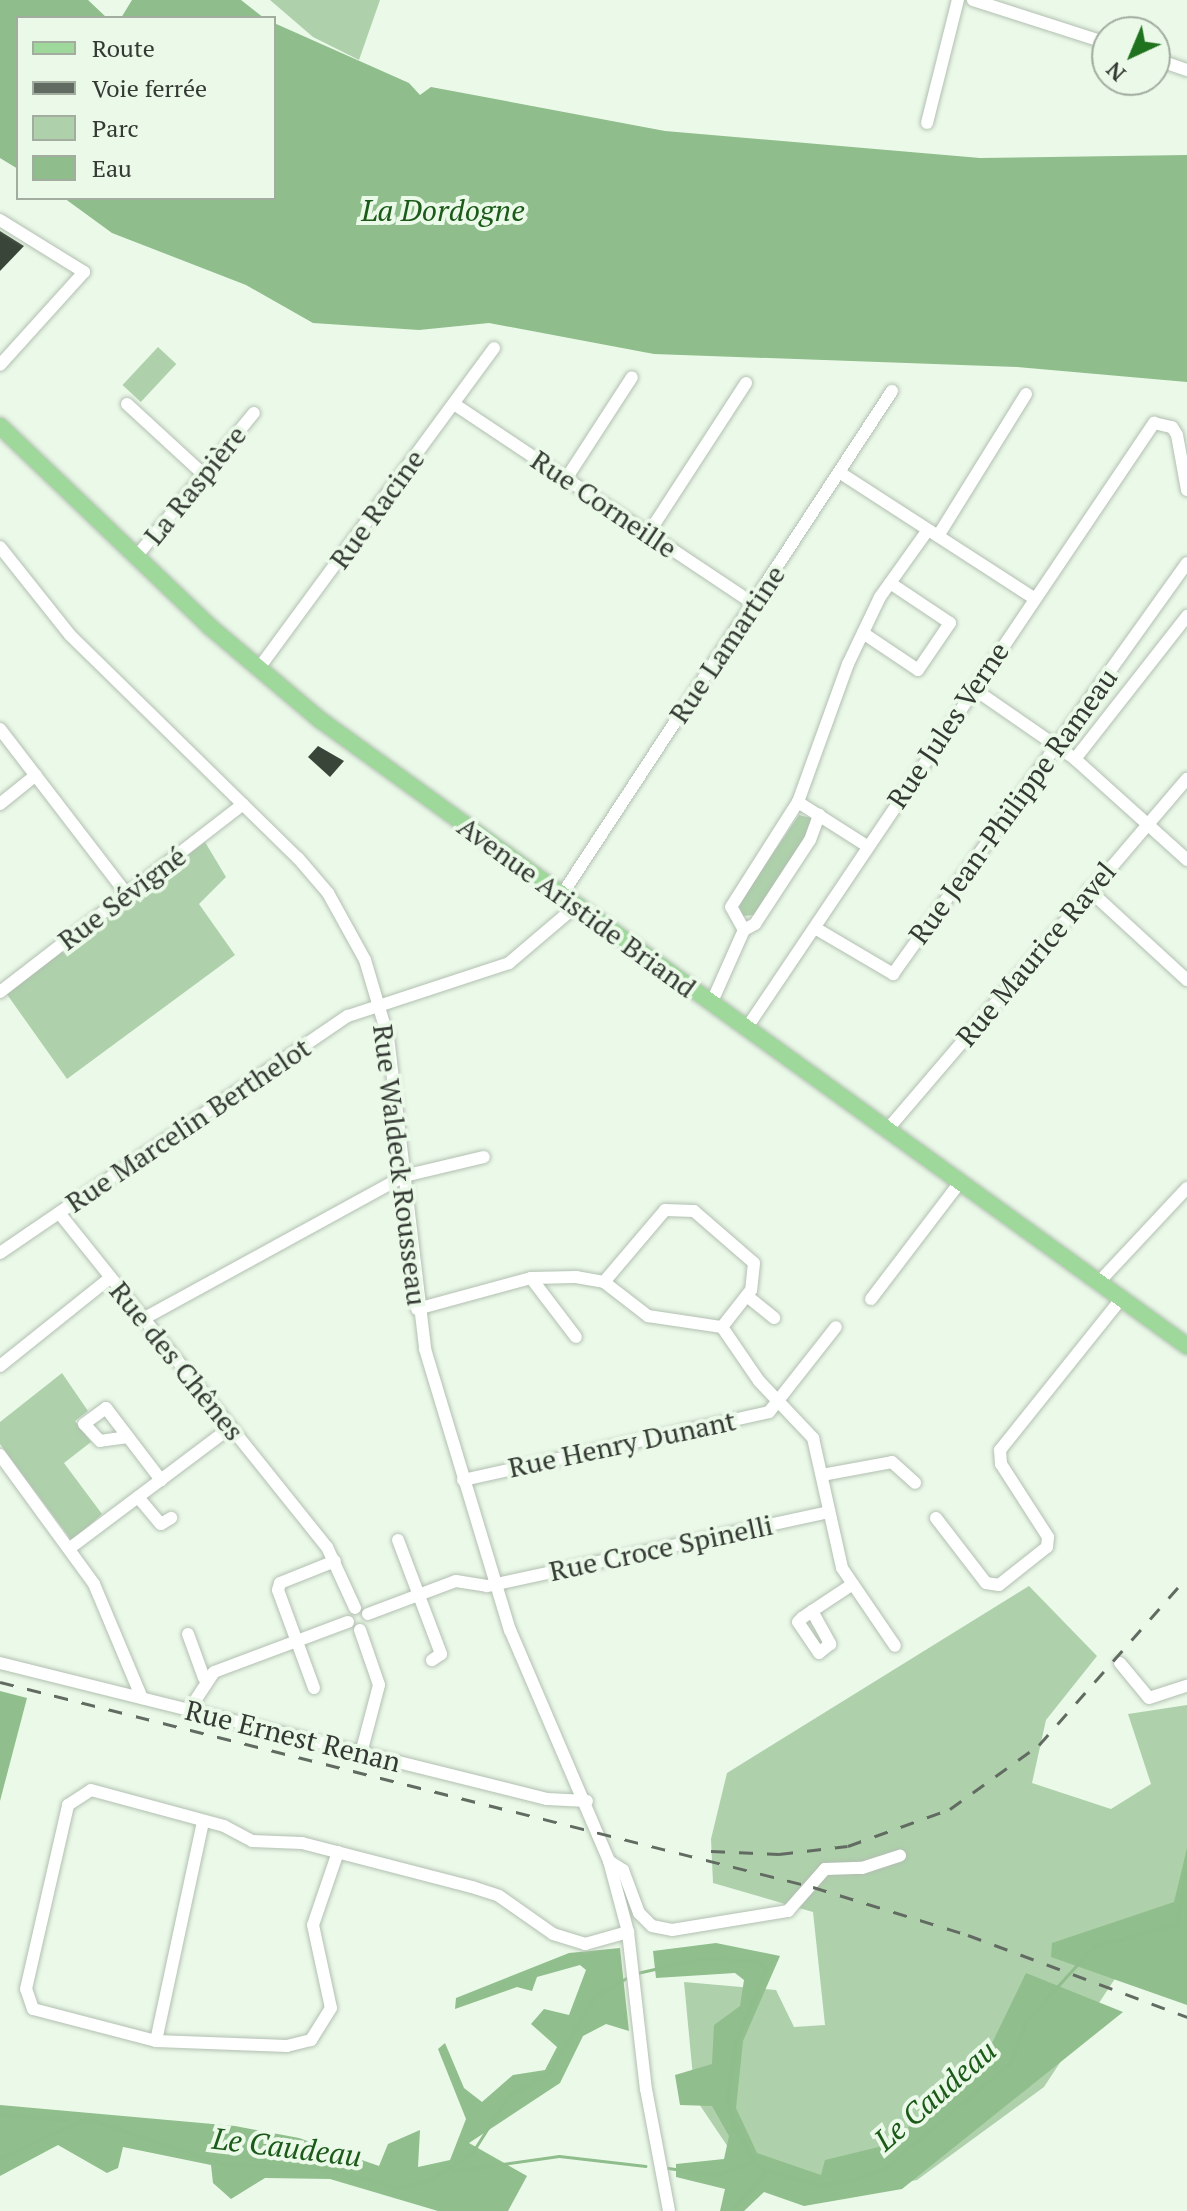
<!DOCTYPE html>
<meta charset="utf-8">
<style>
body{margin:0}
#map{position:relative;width:1187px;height:2211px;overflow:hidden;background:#ebf9e9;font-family:"PT Serif",serif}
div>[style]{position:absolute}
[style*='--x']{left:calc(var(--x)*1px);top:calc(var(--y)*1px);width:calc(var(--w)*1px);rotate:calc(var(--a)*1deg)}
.green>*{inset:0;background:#aed1ab;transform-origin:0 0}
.forest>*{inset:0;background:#90be8c}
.water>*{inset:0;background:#8fbd8b}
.stream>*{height:3px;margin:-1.5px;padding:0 1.5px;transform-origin:1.5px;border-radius:1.5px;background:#8fbd8b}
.building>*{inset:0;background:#394538}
.roads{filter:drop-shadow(0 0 2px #b2c0b1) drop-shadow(0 0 2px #b2c0b1)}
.minor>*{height:12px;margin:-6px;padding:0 6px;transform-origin:6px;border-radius:6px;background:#fff}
.major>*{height:16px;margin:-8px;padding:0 8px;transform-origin:8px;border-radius:8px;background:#9ed89b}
.rail>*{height:3px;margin-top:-1.5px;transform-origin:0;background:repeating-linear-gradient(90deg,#626b61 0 14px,transparent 0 28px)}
span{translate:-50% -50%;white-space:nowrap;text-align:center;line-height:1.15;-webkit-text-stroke:8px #ebf9e9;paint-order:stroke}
.street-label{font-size:28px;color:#343a33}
.water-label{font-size:30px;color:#1b5a19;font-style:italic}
.legend{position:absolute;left:16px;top:16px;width:260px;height:184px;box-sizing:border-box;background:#ebf9e9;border:2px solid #a2ada0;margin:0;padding:10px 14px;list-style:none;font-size:24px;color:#343a33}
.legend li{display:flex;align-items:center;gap:16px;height:40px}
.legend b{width:40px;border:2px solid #a2ada0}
.north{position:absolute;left:1091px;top:16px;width:80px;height:80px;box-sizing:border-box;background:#ebf9e9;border:2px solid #a2ada0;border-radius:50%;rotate:224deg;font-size:22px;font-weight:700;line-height:32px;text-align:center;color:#343a33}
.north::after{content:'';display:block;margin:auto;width:28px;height:36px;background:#20731e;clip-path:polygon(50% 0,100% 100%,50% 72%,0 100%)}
</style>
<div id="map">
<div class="green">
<div style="clip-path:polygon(270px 0,380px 0,359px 60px,313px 37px)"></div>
<div style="left:158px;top:347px;width:25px;height:52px;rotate:43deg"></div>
<div style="clip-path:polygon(799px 815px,811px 818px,813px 826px,755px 915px,743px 916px,738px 905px)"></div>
<div style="clip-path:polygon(205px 842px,226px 877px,199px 904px,235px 955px,67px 1079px,6px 993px)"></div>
<div style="clip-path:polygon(62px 1373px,88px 1411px,75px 1421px,91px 1442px,64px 1463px,102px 1514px,72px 1541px,0 1444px,0 1422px)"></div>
<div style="clip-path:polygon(1029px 1586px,1097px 1656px,1046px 1720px,1032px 1783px,1111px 1809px,1151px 1784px,1128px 1714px,1187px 1705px,1187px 1949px,1116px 1977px,1044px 2087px,917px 2180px,828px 2196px,755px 2187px,695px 2098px,684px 1982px,776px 1990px,794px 2027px,825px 2025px,813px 1912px,713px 1883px,711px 1839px,727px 1773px)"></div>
</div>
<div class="forest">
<div style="clip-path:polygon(0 1691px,27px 1698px,0 1801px)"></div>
<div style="clip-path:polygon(1187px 1848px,1187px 2005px,1051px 1957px,1052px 1943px,1174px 1902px)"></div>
<div style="clip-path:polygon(716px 1943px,780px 1956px,743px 2041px,736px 2108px,757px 2153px,821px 2175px,825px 2160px,887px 2145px,980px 2068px,1026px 1973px,1123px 2012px,902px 2189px,804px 2206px,764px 2192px,744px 2211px,720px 2211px,725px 2189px,676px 2177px,676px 2164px,724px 2159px,729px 2136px,712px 2106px,680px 2105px,675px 2075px,712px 2064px,714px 2025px,740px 2006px,744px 1980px,735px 1973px,656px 1978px,653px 1951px)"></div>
<div style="clip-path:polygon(620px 1948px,629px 2031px,606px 2024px,583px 2036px,560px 2083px,469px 2143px,527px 2176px,508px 2211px,438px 2211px,330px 2179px,265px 2178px,231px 2199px,213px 2183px,211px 2165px,123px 2147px,118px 2168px,107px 2173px,58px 2145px,0 2176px,0 2105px,235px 2126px,299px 2138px,379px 2166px,388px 2144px,420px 2130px,418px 2167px,450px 2160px,466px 2119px,438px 2049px,445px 2043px,464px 2088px,482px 2102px,513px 2075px,545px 2070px,557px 2047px,531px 2024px,544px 2009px,569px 2015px,586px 1970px,580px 1965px,537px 1977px,532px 1991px,517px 1987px,455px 2009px,456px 1998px,569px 1953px)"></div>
</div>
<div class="water">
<div style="clip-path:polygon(0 0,88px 0,107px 18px,18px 18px,18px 169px,0 158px)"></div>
<div style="clip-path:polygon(132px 0,241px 0,264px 18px,121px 18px)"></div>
<div style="clip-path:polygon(274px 23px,409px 83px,420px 95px,431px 87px,665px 131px,980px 158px,1187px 155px,1187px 382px,1017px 367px,654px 354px,489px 323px,419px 330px,313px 323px,246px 285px,112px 233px,64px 198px,274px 198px)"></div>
</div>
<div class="stream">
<div style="--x:637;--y:1973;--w:63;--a:-12.9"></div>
<div style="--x:698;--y:1959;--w:59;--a:1"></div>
<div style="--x:757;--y:1960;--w:13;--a:45"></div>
<div style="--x:766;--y:1969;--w:80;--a:112.7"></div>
<div style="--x:735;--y:2043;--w:56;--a:98.3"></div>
<div style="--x:727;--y:2098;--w:32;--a:77"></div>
<div style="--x:734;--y:2129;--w:47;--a:56.3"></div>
<div style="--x:760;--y:2168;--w:60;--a:16.3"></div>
<div style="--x:818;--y:2185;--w:36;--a:-8"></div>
<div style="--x:854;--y:2180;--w:35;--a:-22"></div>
<div style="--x:886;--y:2167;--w:163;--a:-40"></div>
<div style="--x:1011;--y:2062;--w:44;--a:-69.9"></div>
<div style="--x:1026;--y:2021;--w:101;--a:-47.8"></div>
<div style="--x:1094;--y:1946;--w:86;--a:-14.8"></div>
<div style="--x:1177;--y:1924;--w:59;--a:-80.2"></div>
<div style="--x:0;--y:2114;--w:68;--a:5"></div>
<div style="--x:0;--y:2158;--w:95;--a:-24.9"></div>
<div style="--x:86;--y:2118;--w:145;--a:18.6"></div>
<div style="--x:223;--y:2164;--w:98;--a:1.8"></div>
<div style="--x:321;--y:2167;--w:81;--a:15.1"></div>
<div style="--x:399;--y:2188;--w:31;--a:-15"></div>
<div style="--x:429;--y:2180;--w:51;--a:-32.1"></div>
<div style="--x:472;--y:2153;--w:67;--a:-57.7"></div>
<div style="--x:508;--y:2096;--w:47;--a:-29.3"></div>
<div style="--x:549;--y:2073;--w:88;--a:-59.4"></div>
<div style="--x:594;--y:1997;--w:42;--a:-30.3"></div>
<div style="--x:668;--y:2168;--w:49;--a:8.1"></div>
<div style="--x:717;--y:2175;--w:38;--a:-20"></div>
<div style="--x:452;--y:2171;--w:108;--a:-8"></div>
<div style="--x:559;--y:2156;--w:87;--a:6.6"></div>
<div style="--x:731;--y:2211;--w:55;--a:-48.7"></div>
</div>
<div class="building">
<div style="clip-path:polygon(0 231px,24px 246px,0 271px)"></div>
<div style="clip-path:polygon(318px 746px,344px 761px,330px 777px,308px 757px)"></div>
</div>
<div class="roads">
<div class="minor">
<div style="--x:973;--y:0;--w:141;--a:17.8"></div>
<div style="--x:1155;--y:59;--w:34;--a:19"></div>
<div style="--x:927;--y:123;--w:127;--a:-75.9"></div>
<div style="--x:0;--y:220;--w:99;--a:31.8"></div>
<div style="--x:84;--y:272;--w:125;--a:132.1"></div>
<div style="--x:127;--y:404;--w:103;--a:42.6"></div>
<div style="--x:454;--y:404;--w:361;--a:33.7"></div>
<div style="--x:842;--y:474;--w:229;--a:32.9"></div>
<div style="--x:566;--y:479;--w:121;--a:-57.1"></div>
<div style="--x:648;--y:534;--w:180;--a:-57"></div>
<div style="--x:938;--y:536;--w:167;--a:-58.2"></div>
<div style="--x:0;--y:547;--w:112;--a:51.5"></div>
<div style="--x:70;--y:635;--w:319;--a:44.4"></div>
<div style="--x:298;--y:858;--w:46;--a:49.4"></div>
<div style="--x:328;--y:893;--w:77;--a:61.1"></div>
<div style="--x:365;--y:960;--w:80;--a:73.4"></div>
<div style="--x:388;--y:1037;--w:314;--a:83.2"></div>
<div style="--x:425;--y:1349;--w:294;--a:73.2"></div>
<div style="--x:510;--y:1630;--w:251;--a:66.8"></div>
<div style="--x:609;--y:1861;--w:73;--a:75"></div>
<div style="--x:628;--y:1932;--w:158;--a:83.5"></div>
<div style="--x:646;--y:2089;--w:124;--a:79.3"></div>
<div style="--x:136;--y:557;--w:186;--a:-50.7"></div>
<div style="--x:863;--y:633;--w:66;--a:33.9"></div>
<div style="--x:918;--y:670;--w:57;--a:-55.8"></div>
<div style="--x:950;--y:623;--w:72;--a:-146.3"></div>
<div style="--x:259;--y:668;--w:397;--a:-53.7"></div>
<div style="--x:974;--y:689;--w:123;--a:34.7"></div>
<div style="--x:1075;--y:759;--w:151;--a:42"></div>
<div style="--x:0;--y:729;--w:207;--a:52.5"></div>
<div style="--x:1075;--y:759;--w:182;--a:-51.9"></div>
<div style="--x:0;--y:804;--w:46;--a:-38.9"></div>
<div style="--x:867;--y:846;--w:82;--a:-147.5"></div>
<div style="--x:798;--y:802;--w:147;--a:-70.1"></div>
<div style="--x:848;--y:664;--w:74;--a:-64.5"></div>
<div style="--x:880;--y:597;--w:81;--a:-54.5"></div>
<div style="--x:1089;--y:890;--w:133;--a:42.6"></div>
<div style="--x:561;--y:896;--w:604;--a:-56.76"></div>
<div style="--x:815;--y:928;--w:91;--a:30.5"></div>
<div style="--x:893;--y:974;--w:505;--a:-54.42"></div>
<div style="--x:744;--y:930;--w:13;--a:-29"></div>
<div style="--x:755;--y:924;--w:100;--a:-56.8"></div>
<div style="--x:810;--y:840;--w:27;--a:-70"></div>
<div style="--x:0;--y:992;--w:307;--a:-37.7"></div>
<div style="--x:711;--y:1004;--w:81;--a:-66"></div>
<div style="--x:744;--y:930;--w:26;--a:-119"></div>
<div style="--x:731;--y:907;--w:125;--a:-57.5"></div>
<div style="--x:746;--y:1029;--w:731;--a:-56.05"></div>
<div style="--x:1154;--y:423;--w:18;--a:13"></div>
<div style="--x:1172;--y:427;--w:9;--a:58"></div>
<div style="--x:1177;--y:435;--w:56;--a:79.7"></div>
<div style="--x:887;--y:1130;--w:462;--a:-49.5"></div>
<div style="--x:60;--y:1214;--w:427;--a:51.3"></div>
<div style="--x:327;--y:1547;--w:67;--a:65.3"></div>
<div style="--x:0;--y:1253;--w:421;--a:-34.3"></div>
<div style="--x:348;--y:1016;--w:169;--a:-18.2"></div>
<div style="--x:509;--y:963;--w:88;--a:-40.4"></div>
<div style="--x:531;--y:1278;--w:74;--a:52.7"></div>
<div style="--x:604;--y:1282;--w:94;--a:-49.7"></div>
<div style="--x:665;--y:1210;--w:29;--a:2"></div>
<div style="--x:694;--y:1211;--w:79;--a:40.9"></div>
<div style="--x:754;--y:1263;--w:27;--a:96"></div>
<div style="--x:751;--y:1290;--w:47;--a:128.1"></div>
<div style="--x:1099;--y:1282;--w:129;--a:-46.9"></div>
<div style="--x:747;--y:1296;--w:35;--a:39"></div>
<div style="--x:871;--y:1299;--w:147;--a:-52.7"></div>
<div style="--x:417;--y:1309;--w:118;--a:-15.2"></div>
<div style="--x:531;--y:1278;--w:45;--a:-1.3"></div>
<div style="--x:576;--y:1277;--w:28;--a:10"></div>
<div style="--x:604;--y:1282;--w:56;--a:37.7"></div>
<div style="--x:648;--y:1316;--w:75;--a:8.5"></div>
<div style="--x:722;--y:1327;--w:65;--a:55.6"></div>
<div style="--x:759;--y:1381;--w:79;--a:46.5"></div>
<div style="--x:813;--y:1438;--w:133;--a:77.4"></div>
<div style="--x:842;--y:1568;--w:94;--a:55.8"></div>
<div style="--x:143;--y:1319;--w:298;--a:-28.7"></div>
<div style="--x:404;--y:1176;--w:82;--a:-13.4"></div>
<div style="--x:0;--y:1366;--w:141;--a:-38.7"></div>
<div style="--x:128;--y:1437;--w:28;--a:172"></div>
<div style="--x:100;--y:1441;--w:23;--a:-133"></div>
<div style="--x:84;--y:1424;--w:27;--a:-36"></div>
<div style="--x:106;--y:1408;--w:91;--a:52.6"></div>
<div style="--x:0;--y:1455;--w:160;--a:53.9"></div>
<div style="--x:94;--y:1584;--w:124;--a:67.2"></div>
<div style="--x:822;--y:1475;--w:71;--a:-10.5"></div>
<div style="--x:892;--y:1462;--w:31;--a:42"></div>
<div style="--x:463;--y:1480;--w:313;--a:-12.5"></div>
<div style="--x:769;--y:1412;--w:108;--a:-51.8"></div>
<div style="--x:138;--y:1497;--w:35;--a:50"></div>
<div style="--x:161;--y:1524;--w:12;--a:-31"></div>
<div style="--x:936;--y:1518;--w:82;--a:52.4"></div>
<div style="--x:986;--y:1583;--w:13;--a:9"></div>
<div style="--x:999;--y:1585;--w:61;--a:-38.4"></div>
<div style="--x:1047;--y:1547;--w:10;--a:-84"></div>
<div style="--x:1048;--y:1537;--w:87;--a:-122.8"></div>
<div style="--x:1001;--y:1464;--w:14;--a:-94"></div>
<div style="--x:1000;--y:1450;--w:193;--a:-51.3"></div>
<div style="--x:398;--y:1540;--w:122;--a:69.3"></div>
<div style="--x:441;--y:1654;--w:11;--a:146"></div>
<div style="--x:70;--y:1548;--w:200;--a:-36.9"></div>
<div style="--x:812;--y:1611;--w:38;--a:61"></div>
<div style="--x:830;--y:1644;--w:14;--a:141"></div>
<div style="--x:819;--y:1653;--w:37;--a:-124"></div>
<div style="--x:798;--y:1622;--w:6;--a:-45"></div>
<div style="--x:802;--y:1618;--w:12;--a:-35"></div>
<div style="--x:812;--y:1611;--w:49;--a:-33.4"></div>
<div style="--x:368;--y:1614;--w:94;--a:-20.6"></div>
<div style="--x:456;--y:1581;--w:31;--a:9"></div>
<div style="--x:487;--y:1586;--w:349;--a:-12.2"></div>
<div style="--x:360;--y:1630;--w:58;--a:70.9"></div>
<div style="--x:379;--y:1685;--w:70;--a:104.8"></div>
<div style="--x:188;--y:1634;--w:47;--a:70"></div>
<div style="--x:0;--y:1663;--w:564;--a:13.96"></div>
<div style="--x:547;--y:1799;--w:40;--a:2.9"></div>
<div style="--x:1120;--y:1663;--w:45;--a:50.4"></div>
<div style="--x:1149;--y:1698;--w:40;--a:-18"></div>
<div style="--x:314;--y:1688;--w:104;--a:-110.2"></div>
<div style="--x:278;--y:1590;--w:7;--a:-74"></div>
<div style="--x:280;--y:1583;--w:59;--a:-21.8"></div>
<div style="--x:189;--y:1710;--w:45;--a:-56.7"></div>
<div style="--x:214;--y:1672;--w:143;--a:-20.5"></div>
<div style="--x:338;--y:1852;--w:77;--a:108.9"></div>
<div style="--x:313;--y:1925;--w:85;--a:77.8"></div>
<div style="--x:331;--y:2008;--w:38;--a:122"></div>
<div style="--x:311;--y:2040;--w:25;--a:166"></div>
<div style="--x:287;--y:2046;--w:131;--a:-177.8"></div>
<div style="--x:156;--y:2041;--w:127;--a:-165.4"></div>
<div style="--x:33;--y:2009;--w:21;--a:-109"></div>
<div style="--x:26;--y:1989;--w:189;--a:-77.1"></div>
<div style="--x:68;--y:1805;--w:27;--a:-33"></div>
<div style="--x:91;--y:1790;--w:138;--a:15.1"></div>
<div style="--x:224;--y:1826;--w:32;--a:28"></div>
<div style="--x:252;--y:1841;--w:50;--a:2.3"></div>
<div style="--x:302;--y:1843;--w:176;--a:14.5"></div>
<div style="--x:472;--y:1887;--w:28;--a:18"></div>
<div style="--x:499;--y:1896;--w:66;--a:35.1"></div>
<div style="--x:553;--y:1934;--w:34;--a:17"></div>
<div style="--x:585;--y:1944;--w:45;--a:-15.6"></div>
<div style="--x:609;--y:1861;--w:17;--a:33"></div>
<div style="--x:623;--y:1870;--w:46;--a:69.6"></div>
<div style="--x:639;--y:1913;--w:18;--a:45"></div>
<div style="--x:652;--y:1926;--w:20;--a:11"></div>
<div style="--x:672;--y:1930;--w:118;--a:-9.3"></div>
<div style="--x:788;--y:1911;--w:56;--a:-48.6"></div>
<div style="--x:825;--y:1869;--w:37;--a:-2"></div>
<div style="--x:862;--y:1868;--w:40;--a:-18"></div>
<div style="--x:156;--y:2041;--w:225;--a:-77.9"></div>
</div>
<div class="major">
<div style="--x:0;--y:426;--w:289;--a:43.7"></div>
<div style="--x:209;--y:626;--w:144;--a:40.2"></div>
<div style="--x:319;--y:719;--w:1071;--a:35.84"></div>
</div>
</div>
<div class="rail">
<div style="--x:0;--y:1682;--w:838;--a:14.15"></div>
<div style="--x:813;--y:1887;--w:162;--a:17.2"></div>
<div style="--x:968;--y:1935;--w:234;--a:20.5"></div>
<div style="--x:711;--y:1851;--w:68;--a:2.5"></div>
<div style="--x:779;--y:1854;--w:69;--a:-6.6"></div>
<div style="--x:848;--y:1846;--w:109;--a:-19.9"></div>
<div style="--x:950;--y:1809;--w:110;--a:-35.7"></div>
<div style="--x:1039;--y:1745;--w:224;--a:-48.6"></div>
</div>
<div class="street-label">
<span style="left:195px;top:485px;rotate:-51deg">La Raspière</span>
<span style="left:604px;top:504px;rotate:34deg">Rue Corneille</span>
<span style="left:377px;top:509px;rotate:-54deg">Rue Racine</span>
<span style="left:727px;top:644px;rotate:-56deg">Rue Lamartine</span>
<span style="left:948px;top:725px;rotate:-56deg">Rue Jules Verne</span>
<span style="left:1013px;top:806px;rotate:-54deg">Rue Jean-Philippe Rameau</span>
<span style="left:122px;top:898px;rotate:-37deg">Rue Sévigné</span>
<span style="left:577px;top:907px;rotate:36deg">Avenue Aristide Briand</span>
<span style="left:1036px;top:954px;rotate:-50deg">Rue Maurice Ravel</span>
<span style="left:188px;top:1125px;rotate:-34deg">Rue Marcelin Berthelot</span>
<span style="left:400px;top:1165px;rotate:83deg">Rue Waldeck Rousseau</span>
<span style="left:177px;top:1361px;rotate:51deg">Rue des Chênes</span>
<span style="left:622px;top:1444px;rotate:-12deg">Rue Henry Dunant</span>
<span style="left:661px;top:1548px;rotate:-12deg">Rue Croce Spinelli</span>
<span style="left:293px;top:1736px;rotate:14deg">Rue Ernest Renan</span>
</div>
<div class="water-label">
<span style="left:443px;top:210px">La Dordogne</span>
<span style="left:935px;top:2095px;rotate:-41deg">Le Caudeau</span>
<span style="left:287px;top:2147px;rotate:7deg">Le Caudeau</span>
</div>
<ul class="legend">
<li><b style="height:10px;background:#9ed89b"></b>Route</li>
<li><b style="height:10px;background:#626b61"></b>Voie ferrée</li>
<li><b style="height:22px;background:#aed1ab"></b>Parc</li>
<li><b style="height:22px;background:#8fbd8b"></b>Eau</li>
</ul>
<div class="north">N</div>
</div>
